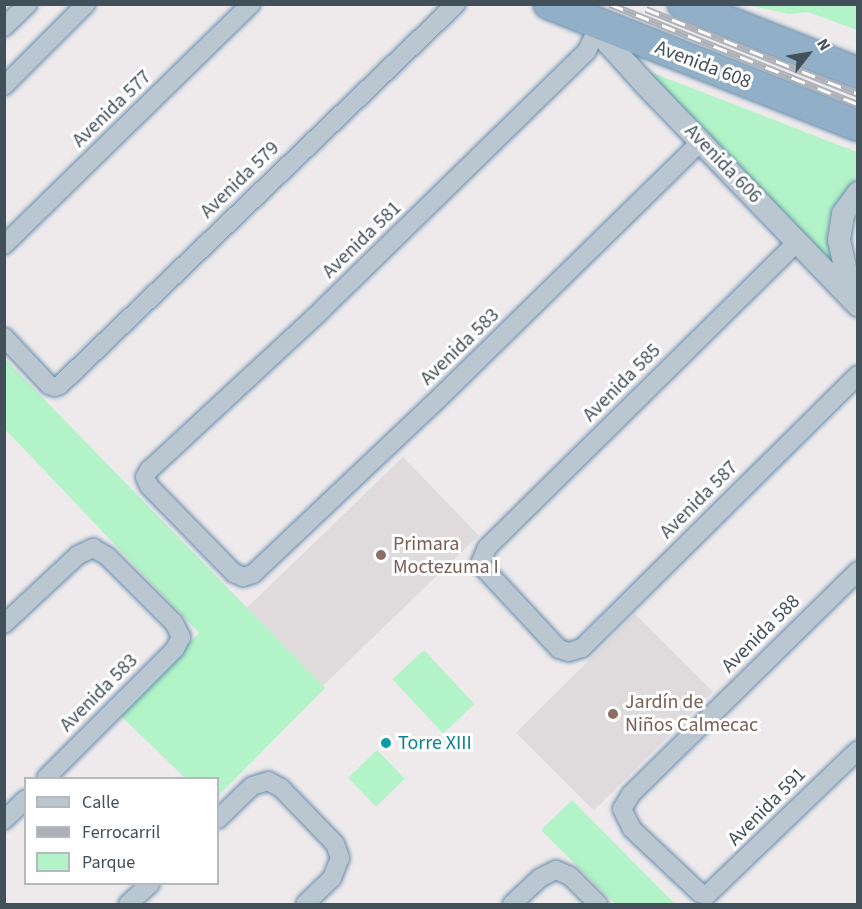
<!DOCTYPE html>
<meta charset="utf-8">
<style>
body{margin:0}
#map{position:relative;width:862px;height:909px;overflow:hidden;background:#eeeaeb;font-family:"Source Sans 3",sans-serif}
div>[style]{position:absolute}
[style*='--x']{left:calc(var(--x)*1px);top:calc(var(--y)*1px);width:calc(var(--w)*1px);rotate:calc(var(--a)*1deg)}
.education>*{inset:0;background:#dfdbdd;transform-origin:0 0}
.green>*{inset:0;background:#b2f3c7;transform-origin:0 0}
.roads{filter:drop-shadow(0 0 2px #678cac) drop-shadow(0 0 2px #678cac)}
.minor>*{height:18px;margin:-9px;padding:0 9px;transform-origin:9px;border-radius:9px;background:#bac7d0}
.tertiary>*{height:22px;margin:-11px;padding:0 11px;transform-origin:11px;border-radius:11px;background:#bac7d0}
.trunk>*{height:30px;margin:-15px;padding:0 15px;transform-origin:15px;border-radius:15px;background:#92afc8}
.rail>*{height:7px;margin-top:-3.5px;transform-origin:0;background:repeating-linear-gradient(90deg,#fff 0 14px,#acb1b7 0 28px);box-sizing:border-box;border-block:2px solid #acb1b7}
.dots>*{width:16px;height:16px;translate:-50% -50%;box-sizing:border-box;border:3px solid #fff;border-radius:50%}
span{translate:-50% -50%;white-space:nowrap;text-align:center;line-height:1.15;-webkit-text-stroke:6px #fff;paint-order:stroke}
.street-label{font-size:20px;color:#42505a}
.education-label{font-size:20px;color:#785e54}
.left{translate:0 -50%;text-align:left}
.culture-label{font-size:20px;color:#0d838f}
.frame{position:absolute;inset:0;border:6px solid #42505a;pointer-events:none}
.legend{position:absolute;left:24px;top:777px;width:195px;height:108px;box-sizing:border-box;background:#fff;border:2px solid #b3b9bd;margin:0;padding:8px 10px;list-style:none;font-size:18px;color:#42505a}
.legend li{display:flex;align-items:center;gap:12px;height:30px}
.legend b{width:30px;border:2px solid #b3b9bd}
.north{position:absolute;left:778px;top:24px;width:60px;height:60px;-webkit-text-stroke:4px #fff;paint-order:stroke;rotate:59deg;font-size:16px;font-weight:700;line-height:24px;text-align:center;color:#42505a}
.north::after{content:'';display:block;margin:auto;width:21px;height:27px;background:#42505a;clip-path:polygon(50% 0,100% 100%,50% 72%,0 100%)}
</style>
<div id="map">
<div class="education">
<div style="left:403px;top:457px;width:109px;height:218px;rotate:46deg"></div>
<div style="left:635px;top:614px;width:110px;height:168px;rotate:45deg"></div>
</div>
<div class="green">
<div style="clip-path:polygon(749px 5px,857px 5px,857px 30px,808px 12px,789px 14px)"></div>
<div style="clip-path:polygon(640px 68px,857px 152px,857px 179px,842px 195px,832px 210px,828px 232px,830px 250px,840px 274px)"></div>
<div style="clip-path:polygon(4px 358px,325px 688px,218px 796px,218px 778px,185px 778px,119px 714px,199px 633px,5px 429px)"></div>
<div style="left:424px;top:650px;width:74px;height:43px;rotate:47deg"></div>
<div style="left:377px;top:750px;width:40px;height:40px;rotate:46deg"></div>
<div style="clip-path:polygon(572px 800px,675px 904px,615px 904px,541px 830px)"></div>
</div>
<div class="roads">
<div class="minor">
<div style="--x:599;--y:26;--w:28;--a:116"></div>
<div style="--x:587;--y:51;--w:371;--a:135.7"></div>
<div style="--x:322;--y:310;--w:236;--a:137.2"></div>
<div style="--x:149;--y:470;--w:8;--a:120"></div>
<div style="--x:145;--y:477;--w:10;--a:66"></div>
<div style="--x:149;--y:486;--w:122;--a:45.7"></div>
<div style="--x:234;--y:573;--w:10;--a:24"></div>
<div style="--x:243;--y:577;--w:10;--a:-17"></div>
<div style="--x:253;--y:574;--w:246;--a:-43.4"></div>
<div style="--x:432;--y:405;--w:376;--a:-44.4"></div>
<div style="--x:4;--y:27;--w:33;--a:-44"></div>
<div style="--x:4;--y:86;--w:116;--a:-45"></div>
<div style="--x:797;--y:242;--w:436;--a:135.4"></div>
<div style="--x:487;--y:548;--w:17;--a:114"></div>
<div style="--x:480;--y:564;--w:116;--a:47.1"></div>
<div style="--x:559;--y:649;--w:10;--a:17"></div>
<div style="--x:569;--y:652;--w:14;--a:-17"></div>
<div style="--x:582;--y:648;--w:388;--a:-44.7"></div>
<div style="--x:4;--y:245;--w:345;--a:-44.3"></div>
<div style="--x:4;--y:337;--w:66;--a:46.8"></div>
<div style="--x:49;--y:385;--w:6;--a:18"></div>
<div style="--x:55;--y:387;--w:5;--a:-22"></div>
<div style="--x:60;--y:385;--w:550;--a:-43.89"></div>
<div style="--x:858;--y:571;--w:318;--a:135.5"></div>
<div style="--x:631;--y:794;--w:17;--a:121"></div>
<div style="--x:622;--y:809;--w:22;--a:63"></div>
<div style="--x:632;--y:829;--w:93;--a:43.3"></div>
<div style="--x:700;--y:893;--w:7;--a:16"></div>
<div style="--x:707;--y:895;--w:209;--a:-43.8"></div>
<div style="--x:4;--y:624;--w:101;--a:-43"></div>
<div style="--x:78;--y:555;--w:17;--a:-25"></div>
<div style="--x:93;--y:548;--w:16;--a:30"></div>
<div style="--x:107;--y:556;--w:95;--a:45"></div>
<div style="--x:174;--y:623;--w:16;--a:63"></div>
<div style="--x:181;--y:637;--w:13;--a:117"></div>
<div style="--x:175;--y:649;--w:182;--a:135"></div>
<div style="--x:218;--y:819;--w:47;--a:-44.1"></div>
<div style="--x:252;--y:786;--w:17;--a:-17"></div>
<div style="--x:268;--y:781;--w:15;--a:28"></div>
<div style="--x:281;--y:788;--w:78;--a:46"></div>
<div style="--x:335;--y:844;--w:15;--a:70"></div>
<div style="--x:340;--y:858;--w:22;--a:112"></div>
<div style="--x:332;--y:878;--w:37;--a:136"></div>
<div style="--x:4;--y:820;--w:30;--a:-44"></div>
<div style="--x:128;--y:904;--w:30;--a:-42"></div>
<div style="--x:512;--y:904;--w:38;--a:-43"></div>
<div style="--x:540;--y:878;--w:18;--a:-27"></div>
<div style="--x:556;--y:870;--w:15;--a:23"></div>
<div style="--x:570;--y:876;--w:40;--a:45"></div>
</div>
<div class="tertiary">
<div style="--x:599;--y:26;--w:19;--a:62"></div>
<div style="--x:608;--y:43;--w:57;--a:47.9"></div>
<div style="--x:646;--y:85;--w:306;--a:46.1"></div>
<div style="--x:852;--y:299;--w:60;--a:-102.4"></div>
<div style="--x:839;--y:240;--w:26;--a:-81"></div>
<div style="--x:843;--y:214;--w:26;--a:-54"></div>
</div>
<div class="trunk">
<div style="--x:549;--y:4;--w:332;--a:21.5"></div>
<div style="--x:683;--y:4;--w:188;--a:21.5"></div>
</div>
</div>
<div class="rail">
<div style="--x:610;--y:4;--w:267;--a:22"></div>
<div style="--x:646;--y:9;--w:228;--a:21.8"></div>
</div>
<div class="dots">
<div style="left:381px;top:555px;background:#8d6e63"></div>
<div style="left:613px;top:714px;background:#8d6e63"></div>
<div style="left:386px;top:743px;background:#0f9aa8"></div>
</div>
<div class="street-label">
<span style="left:703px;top:65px;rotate:21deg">Avenida 608</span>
<span style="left:112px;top:109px;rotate:-44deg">Avenida 577</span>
<span style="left:723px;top:164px;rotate:46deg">Avenida 606</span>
<span style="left:240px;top:180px;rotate:-44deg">Avenida 579</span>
<span style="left:362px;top:240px;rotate:-44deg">Avenida 581</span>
<span style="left:460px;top:347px;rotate:-44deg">Avenida 583</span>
<span style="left:622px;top:383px;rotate:-45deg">Avenida 585</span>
<span style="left:699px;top:500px;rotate:-45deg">Avenida 587</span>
<span style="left:761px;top:634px;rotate:-45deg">Avenida 588</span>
<span style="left:99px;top:693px;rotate:-45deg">Avenida 583</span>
<span style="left:767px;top:807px;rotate:-45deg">Avenida 591</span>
</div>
<div class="education-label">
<span class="left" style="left:393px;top:556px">Primara<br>Moctezuma I</span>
<span class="left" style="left:625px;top:714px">Jardín de<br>Niños Calmecac</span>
</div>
<div class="culture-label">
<span class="left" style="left:398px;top:743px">Torre XIII</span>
</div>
<div class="frame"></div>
<ul class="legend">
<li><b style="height:8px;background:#bac7d0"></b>Calle</li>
<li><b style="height:8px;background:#acb1b7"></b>Ferrocarril</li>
<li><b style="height:16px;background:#b2f3c7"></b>Parque</li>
</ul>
<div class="north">N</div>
</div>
